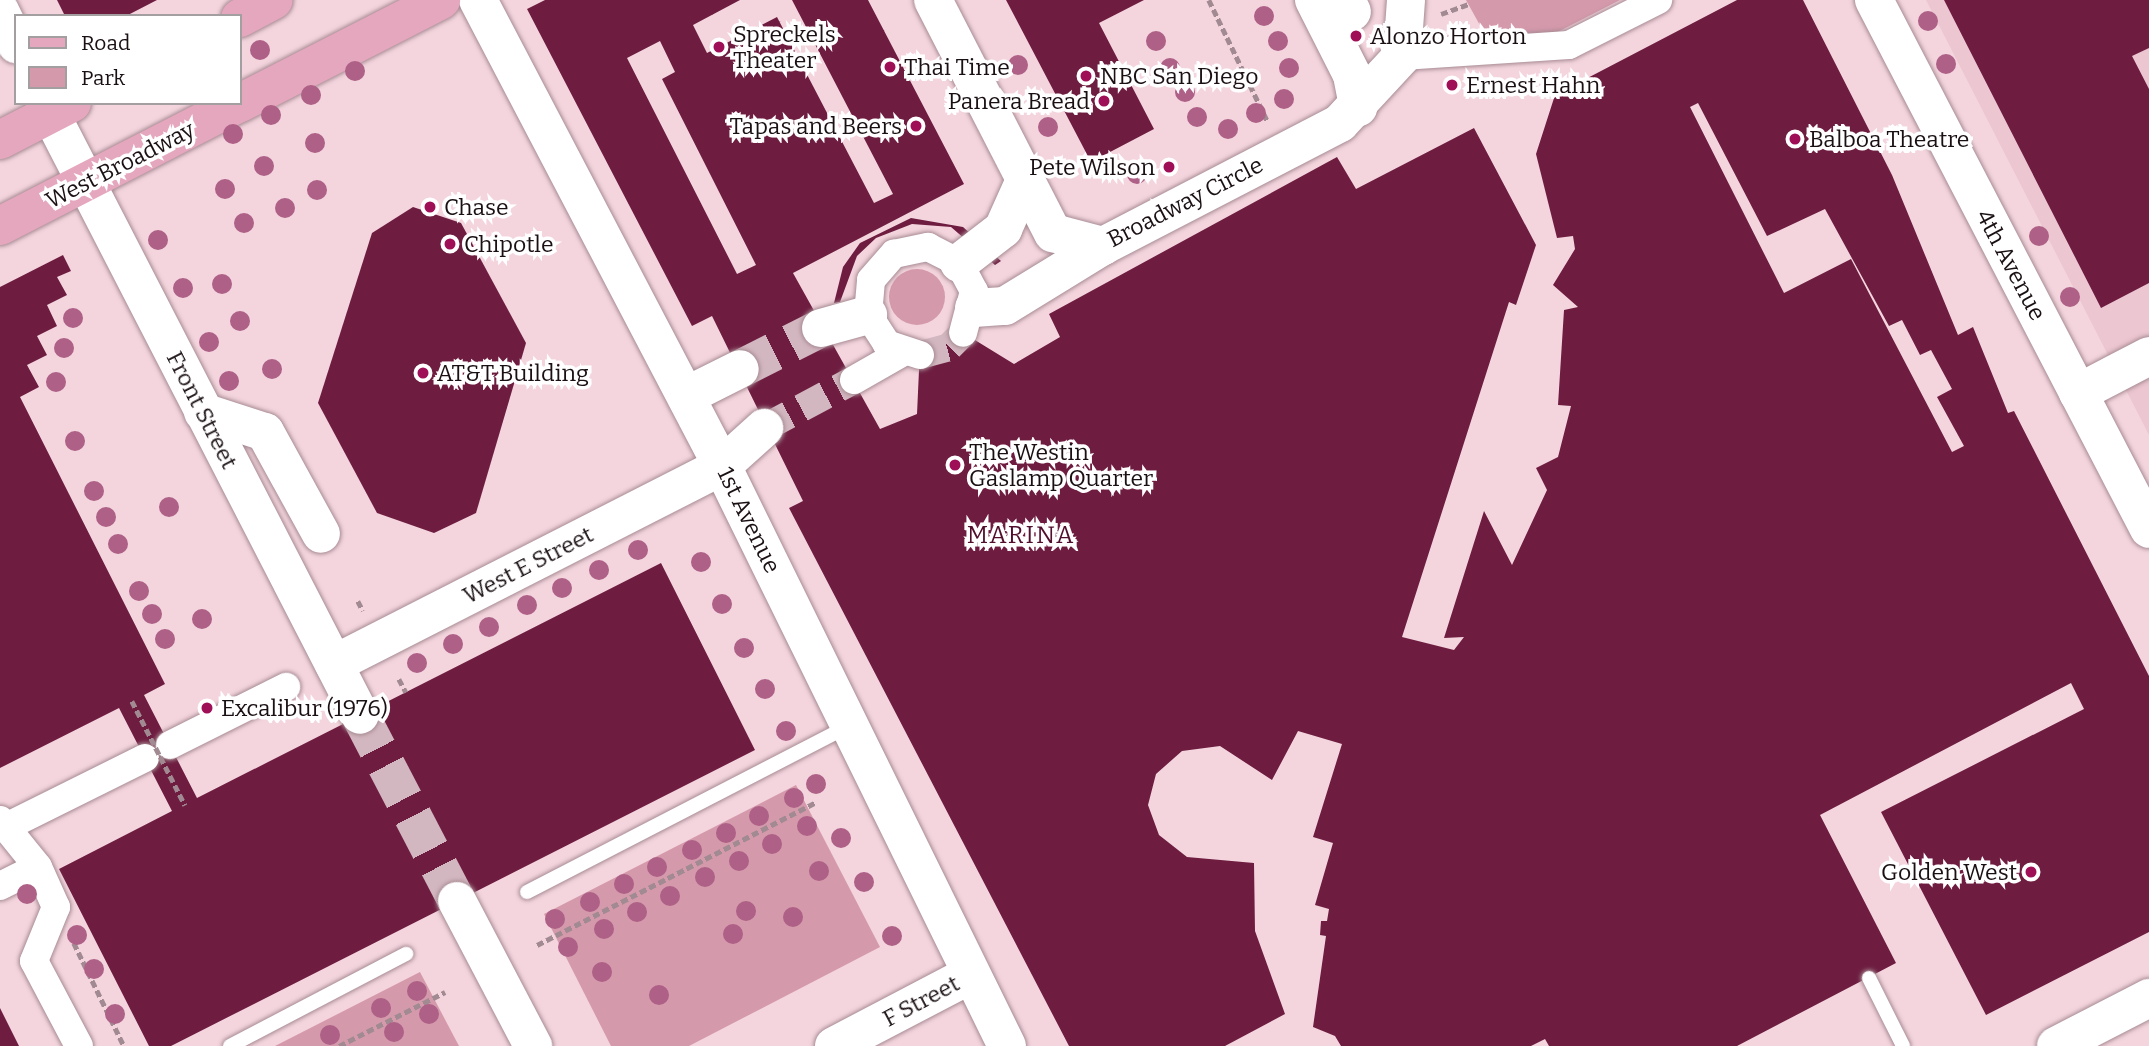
<!DOCTYPE html>
<style>
body{margin:0}
#map{position:relative;width:2149px;height:1046px;overflow:hidden;background:#f4d5de;font-family:Bitter,serif}
div>[style]{position:absolute}
[style*='--x']{left:calc(var(--x)*1px);top:calc(var(--y)*1px);width:calc(var(--w)*1px);rotate:calc(var(--a)*1deg)}
.built>*{inset:0;background:#ecc6d1}
.green>*{inset:0;background:#d599ac}
.round{border-radius:50%}
.building>*{inset:0;background:#6e1d40}
.street-tunnel>*{height:28px;margin-top:-14px;transform-origin:0;background:repeating-linear-gradient(90deg,#d3b7c0 0 28px,transparent 0 42px)}
.secondary-tunnel>*{height:38px;margin-top:-19px;transform-origin:0;background:repeating-linear-gradient(90deg,#d3b7c0 0 38px,transparent 0 57px)}
.path>*{height:4.5px;margin-top:-2.25px;transform-origin:0;background:repeating-linear-gradient(90deg,#a18a91 0 7px,transparent 0 10.5px)}
.roads{filter:drop-shadow(0 0 2px #a78b93) drop-shadow(0 0 2px #a78b93)}
.lane>*{height:14px;margin:-7px;padding:0 7px;transform-origin:7px;border-radius:7px;background:#fff}
.street>*{height:28px;margin:-14px;padding:0 14px;transform-origin:14px;border-radius:14px;background:#fff}
.secondary>*{height:38px;margin:-19px;padding:0 19px;transform-origin:19px;border-radius:19px;background:#fff}
.primary>*{height:38px;margin:-19px;padding:0 19px;transform-origin:19px;border-radius:19px;background:#e5a7be}
.path-bridge>*{height:4.5px;margin-top:-2.25px;transform-origin:0;background:repeating-linear-gradient(90deg,#a18a91 0 7px,transparent 0 10.5px)}
.trees>*{width:20px;height:20px;margin:-10px;border-radius:50%;background:#ae6086}
.dots>*{width:19px;height:19px;translate:-50% -50%;box-sizing:border-box;border:4px solid #fff;border-radius:50%}
span{translate:-50% -50%;white-space:nowrap;text-align:center;line-height:1.15;-webkit-text-stroke:7px #fff;paint-order:stroke}
.poi-label{font-size:23px;color:#1a1013}
.left{translate:0 -50%;text-align:left}
.right{translate:-100% -50%;text-align:right}
.street-label{font-size:23px;color:#1a1013}
.neighbourhood-label{font-size:24px;color:#510f2d;letter-spacing:2px}
.legend{position:absolute;left:14px;top:14px;width:228px;height:91px;box-sizing:border-box;background:#fff;border:2px solid #a39fa1;margin:0;padding:9px 12px;list-style:none;font-size:21px;color:#1a1013}
.legend li{display:flex;align-items:center;gap:14px;height:35px}
.legend b{width:35px;border:2px solid #a39fa1}
</style>
<div id="map">
<div class="built">
<div style="clip-path:polygon(1926px 0,2149px 0,2149px 435px)"></div>
</div>
<div class="green">
<div style="clip-path:polygon(1466px 0,1620px 0,1546px 38px,1482px 29px)"></div>
<div class="round" style="left:889px;top:269px;width:56px;height:56px"></div>
<div style="clip-path:polygon(796px 785px,880px 947px,689px 1046px,611px 1046px,544px 914px)"></div>
<div style="clip-path:polygon(420px 972px,459px 1046px,275px 1046px)"></div>
</div>
<div class="building">
<div style="clip-path:polygon(57px 0,157px 0,126px 16px,65px 16px)"></div>
<div style="clip-path:polygon(evenodd,545px 0,740px 0,693px 25px,707px 53px,777px 17px,874px 203px,893px 194px,792px 0,868px 0,964px 184px,793px 273px,880px 429px,917px 414px,920px 348px,957px 329px,1014px 364px,1060px 337px,1049px 314px,1337px 157px,1356px 189px,1474px 128px,1536px 245px,1516px 305px,1509px 302px,1402px 637px,1454px 650px,1464px 637px,1444px 638px,1484px 511px,1512px 565px,1547px 490px,1536px 468px,1558px 457px,1571px 406px,1558px 405px,1564px 310px,1578px 307px,1553px 285px,1575px 249px,1573px 236px,1557px 238px,1536px 154px,1555px 95px,1737px 0,1803px 0,1892px 175px,1958px 335px,1973px 327px,2008px 413px,2014px 411px,2149px 676px,2149px 932px,1986px 1015px,1881px 812px,2084px 709px,2071px 683px,1820px 815px,1896px 963px,1737px 1046px,1549px 1046px,1545px 1039px,1531px 1046px,1341px 1046px,1335px 1036px,1313px 1027px,1326px 936px,1320px 935px,1321px 921px,1327px 921px,1329px 909px,1315px 905px,1333px 843px,1313px 837px,1342px 744px,1298px 731px,1272px 780px,1220px 746px,1182px 751px,1156px 774px,1148px 805px,1159px 835px,1187px 857px,1254px 863px,1255px 931px,1285px 1014px,1225px 1046px,1069px 1046px,789px 508px,803px 501px,712px 316px,692px 326px,527px 9px,545px 0,660px 41px,675px 72px,662px 79px,756px 265px,737px 274px,627px 58px,660px 41px,545px 0,1698px 103px,1767px 236px,1825px 209px,1889px 326px,1902px 320px,1920px 355px,1931px 350px,1952px 389px,1937px 397px,1964px 446px,1952px 452px,1851px 259px,1784px 293px,1690px 107px,1698px 103px)"></div>
<div style="clip-path:polygon(1006px 0,1144px 0,1099px 23px,1154px 129px,1091px 162px)"></div>
<div style="clip-path:polygon(1944px 0,2149px 0,2149px 48px,2132px 56px,2149px 89px,2149px 283px,2101px 308px)"></div>
<div style="clip-path:polygon(413px 207px,461px 223px,526px 343px,476px 513px,434px 533px,377px 513px,318px 403px,372px 233px)"></div>
<div style="clip-path:polygon(911px 218px,963px 227px,1001px 261px,995px 265px,951px 227px,912px 224px,876px 238px,857px 256px,840px 302px,834px 303px,843px 267px,860px 243px)"></div>
<div style="clip-path:polygon(63px 255px,71px 271px,57px 277px,67px 295px,47px 305px,57px 326px,37px 336px,47px 355px,27px 365px,39px 387px,20px 397px,165px 684px,144px 695px,197px 798px,661px 563px,755px 750px,171px 1046px,149px 1046px,59px 869px,172px 811px,119px 708px,0 768px,0 287px)"></div>
<div style="clip-path:polygon(0 1008px,19px 1046px,0 1046px)"></div>
</div>
<div class="street-tunnel">
<div style="--x:920;--y:355;--w:30;--a:-15"></div>
<div style="--x:949;--y:347;--w:20;--a:-45"></div>
<div style="--x:764;--y:428;--w:102;--a:-28.1"></div>
</div>
<div class="secondary-tunnel">
<div style="--x:740;--y:369;--w:91;--a:-26.8"></div>
<div style="--x:360;--y:715;--w:210;--a:62.5"></div>
</div>
<div class="path">
<div style="--x:1209;--y:0;--w:136;--a:64.2"></div>
<div style="--x:1441;--y:14;--w:29;--a:-20"></div>
<div style="--x:358;--y:601;--w:11;--a:63"></div>
<div style="--x:399;--y:679;--w:15;--a:62"></div>
<div style="--x:74;--y:943;--w:114;--a:64.1"></div>
<div style="--x:537;--y:945;--w:312;--a:-27.1"></div>
<div style="--x:339;--y:1046;--w:119;--a:-27"></div>
</div>
<div class="roads">
<div class="lane">
<div style="--x:527;--y:892;--w:362;--a:-27.3"></div>
<div style="--x:1869;--y:978;--w:76;--a:63.4"></div>
<div style="--x:230;--y:1046;--w:199;--a:-27.6"></div>
</div>
<div class="street">
<div style="--x:1402;--y:56;--w:167;--a:-3.8"></div>
<div style="--x:1569;--y:45;--w:100;--a:-26.8"></div>
<div style="--x:920;--y:355;--w:35;--a:-162"></div>
<div style="--x:887;--y:344;--w:35;--a:-123"></div>
<div style="--x:868;--y:315;--w:35;--a:-85"></div>
<div style="--x:871;--y:280;--w:35;--a:-49"></div>
<div style="--x:894;--y:254;--w:35;--a:-12"></div>
<div style="--x:928;--y:247;--w:35;--a:27"></div>
<div style="--x:959;--y:263;--w:32;--a:62"></div>
<div style="--x:974;--y:291;--w:43;--a:104.7"></div>
<div style="--x:854;--y:380;--w:56;--a:-29.7"></div>
<div style="--x:170;--y:745;--w:130;--a:-26.6"></div>
<div style="--x:0;--y:820;--w:60;--a:51"></div>
<div style="--x:38;--y:867;--w:44;--a:65.8"></div>
<div style="--x:56;--y:907;--w:58;--a:112.2"></div>
<div style="--x:34;--y:961;--w:96;--a:62.1"></div>
<div style="--x:6;--y:827;--w:155;--a:-26.4"></div>
<div style="--x:0;--y:886;--w:42;--a:-26.6"></div>
</div>
<div class="secondary">
<div style="--x:478;--y:0;--w:526;--a:62.36"></div>
<div style="--x:722;--y:466;--w:646;--a:63.83"></div>
<div style="--x:933;--y:0;--w:262;--a:62.8"></div>
<div style="--x:1053;--y:233;--w:52;--a:14.6"></div>
<div style="--x:1103;--y:246;--w:267;--a:-27.4"></div>
<div style="--x:1340;--y:123;--w:91;--a:-47.2"></div>
<div style="--x:1402;--y:56;--w:56;--a:-85.9"></div>
<div style="--x:1314;--y:0;--w:84;--a:63.1"></div>
<div style="--x:1352;--y:75;--w:33;--a:79"></div>
<div style="--x:1346;--y:0;--w:13;--a:63"></div>
<div style="--x:1874;--y:0;--w:596;--a:62.53"></div>
<div style="--x:0;--y:11;--w:37;--a:64"></div>
<div style="--x:45;--y:103;--w:688;--a:62.76"></div>
<div style="--x:959;--y:263;--w:56;--a:-37.7"></div>
<div style="--x:1003;--y:229;--w:51;--a:-65.9"></div>
<div style="--x:974;--y:308;--w:31;--a:-4"></div>
<div style="--x:1005;--y:306;--w:115;--a:-31.5"></div>
<div style="--x:821;--y:328;--w:49;--a:-15.5"></div>
<div style="--x:2078;--y:393;--w:80;--a:-27.5"></div>
<div style="--x:686;--y:396;--w:60;--a:-26.6"></div>
<div style="--x:203;--y:412;--w:65;--a:17.9"></div>
<div style="--x:265;--y:432;--w:116;--a:61.2"></div>
<div style="--x:334;--y:664;--w:436;--a:-27"></div>
<div style="--x:722;--y:466;--w:57;--a:-42.1"></div>
<div style="--x:457;--y:901;--w:164;--a:62.3"></div>
<div style="--x:834;--y:1046;--w:153;--a:-27.6"></div>
<div style="--x:2056;--y:1046;--w:105;--a:-27.3"></div>
</div>
<div class="primary">
<div style="--x:240;--y:18;--w:38;--a:-28"></div>
<div style="--x:240;--y:103;--w:226;--a:-27.1"></div>
<div style="--x:0;--y:140;--w:81;--a:-27.2"></div>
<div style="--x:0;--y:226;--w:269;--a:-27.2"></div>
</div>
</div>
<div class="path-bridge">
<div style="--x:132;--y:701;--w:117;--a:63"></div>
</div>
<div class="trees">
<div style="left:1264px;top:16px"></div>
<div style="left:1928px;top:21px"></div>
<div style="left:1156px;top:41px"></div>
<div style="left:1278px;top:41px"></div>
<div style="left:260px;top:50px"></div>
<div style="left:1946px;top:64px"></div>
<div style="left:1018px;top:65px"></div>
<div style="left:1170px;top:68px"></div>
<div style="left:1289px;top:68px"></div>
<div style="left:355px;top:71px"></div>
<div style="left:1185px;top:92px"></div>
<div style="left:311px;top:95px"></div>
<div style="left:1284px;top:99px"></div>
<div style="left:1256px;top:113px"></div>
<div style="left:271px;top:115px"></div>
<div style="left:1197px;top:117px"></div>
<div style="left:1048px;top:127px"></div>
<div style="left:1228px;top:129px"></div>
<div style="left:233px;top:134px"></div>
<div style="left:315px;top:143px"></div>
<div style="left:264px;top:166px"></div>
<div style="left:1137px;top:174px"></div>
<div style="left:225px;top:189px"></div>
<div style="left:317px;top:190px"></div>
<div style="left:285px;top:208px"></div>
<div style="left:244px;top:223px"></div>
<div style="left:2039px;top:236px"></div>
<div style="left:158px;top:240px"></div>
<div style="left:222px;top:284px"></div>
<div style="left:183px;top:288px"></div>
<div style="left:2070px;top:297px"></div>
<div style="left:73px;top:318px"></div>
<div style="left:240px;top:321px"></div>
<div style="left:209px;top:342px"></div>
<div style="left:64px;top:348px"></div>
<div style="left:272px;top:369px"></div>
<div style="left:229px;top:381px"></div>
<div style="left:56px;top:382px"></div>
<div style="left:75px;top:441px"></div>
<div style="left:94px;top:491px"></div>
<div style="left:169px;top:507px"></div>
<div style="left:106px;top:517px"></div>
<div style="left:118px;top:544px"></div>
<div style="left:638px;top:550px"></div>
<div style="left:701px;top:562px"></div>
<div style="left:599px;top:570px"></div>
<div style="left:562px;top:588px"></div>
<div style="left:139px;top:591px"></div>
<div style="left:722px;top:604px"></div>
<div style="left:527px;top:605px"></div>
<div style="left:152px;top:614px"></div>
<div style="left:202px;top:619px"></div>
<div style="left:489px;top:627px"></div>
<div style="left:165px;top:639px"></div>
<div style="left:453px;top:644px"></div>
<div style="left:744px;top:648px"></div>
<div style="left:417px;top:663px"></div>
<div style="left:765px;top:689px"></div>
<div style="left:786px;top:731px"></div>
<div style="left:816px;top:784px"></div>
<div style="left:794px;top:798px"></div>
<div style="left:759px;top:816px"></div>
<div style="left:807px;top:826px"></div>
<div style="left:726px;top:833px"></div>
<div style="left:841px;top:838px"></div>
<div style="left:772px;top:844px"></div>
<div style="left:692px;top:850px"></div>
<div style="left:739px;top:861px"></div>
<div style="left:657px;top:867px"></div>
<div style="left:819px;top:871px"></div>
<div style="left:705px;top:877px"></div>
<div style="left:864px;top:882px"></div>
<div style="left:624px;top:884px"></div>
<div style="left:27px;top:894px"></div>
<div style="left:670px;top:896px"></div>
<div style="left:590px;top:902px"></div>
<div style="left:746px;top:911px"></div>
<div style="left:637px;top:912px"></div>
<div style="left:793px;top:917px"></div>
<div style="left:555px;top:919px"></div>
<div style="left:604px;top:929px"></div>
<div style="left:733px;top:934px"></div>
<div style="left:77px;top:935px"></div>
<div style="left:892px;top:936px"></div>
<div style="left:568px;top:947px"></div>
<div style="left:94px;top:969px"></div>
<div style="left:602px;top:972px"></div>
<div style="left:417px;top:991px"></div>
<div style="left:659px;top:995px"></div>
<div style="left:381px;top:1008px"></div>
<div style="left:115px;top:1014px"></div>
<div style="left:429px;top:1014px"></div>
<div style="left:394px;top:1032px"></div>
<div style="left:330px;top:1035px"></div>
</div>
<div class="dots">
<div style="left:1356px;top:36px;background:#9f0f58"></div>
<div style="left:719px;top:47px;background:#9f0f58"></div>
<div style="left:890px;top:67px;background:#9f0f58"></div>
<div style="left:1086px;top:76px;background:#9f0f58"></div>
<div style="left:1452px;top:85px;background:#9f0f58"></div>
<div style="left:1104px;top:101px;background:#9f0f58"></div>
<div style="left:916px;top:126px;background:#9f0f58"></div>
<div style="left:1795px;top:139px;background:#9f0f58"></div>
<div style="left:1169px;top:167px;background:#9f0f58"></div>
<div style="left:430px;top:207px;background:#9f0f58"></div>
<div style="left:450px;top:244px;background:#9f0f58"></div>
<div style="left:423px;top:373px;background:#9f0f58"></div>
<div style="left:955px;top:465px;background:#9f0f58"></div>
<div style="left:207px;top:708px;background:#9f0f58"></div>
<div style="left:2031px;top:872px;background:#9f0f58"></div>
</div>
<div class="poi-label">
<span class="left" style="left:733px;top:47px">Spreckels<br>Theater</span>
<span class="left" style="left:1370px;top:36px">Alonzo Horton</span>
<span class="left" style="left:904px;top:67px">Thai Time</span>
<span class="left" style="left:1100px;top:76px">NBC San Diego</span>
<span class="left" style="left:1466px;top:85px">Ernest Hahn</span>
<span class="right" style="left:1090px;top:101px">Panera Bread</span>
<span class="right" style="left:902px;top:126px">Tapas and Beers</span>
<span class="left" style="left:1809px;top:139px">Balboa Theatre</span>
<span class="right" style="left:1155px;top:167px">Pete Wilson</span>
<span class="left" style="left:444px;top:207px">Chase</span>
<span class="left" style="left:464px;top:244px">Chipotle</span>
<span class="left" style="left:437px;top:373px">AT&amp;T Building</span>
<span class="left" style="left:969px;top:465px">The Westin<br>Gaslamp Quarter</span>
<span class="left" style="left:221px;top:708px">Excalibur (1976)</span>
<span class="right" style="left:2017px;top:872px">Golden West</span>
</div>
<div class="street-label">
<span style="left:120px;top:165px;rotate:-27deg">West Broadway</span>
<span style="left:1185px;top:202px;rotate:-27deg">Broadway Circle</span>
<span style="left:2011px;top:265px;rotate:62deg">4th Avenue</span>
<span style="left:202px;top:410px;rotate:63deg">Front Street</span>
<span style="left:749px;top:520px;rotate:64deg">1st Avenue</span>
<span style="left:528px;top:565px;rotate:-27deg">West E Street</span>
<span style="left:921px;top:1001px;rotate:-28deg">F Street</span>
</div>
<div class="neighbourhood-label">
<span style="left:1021px;top:536px">MARINA</span>
</div>
<ul class="legend">
<li><b style="height:9px;background:#e5a7be"></b>Road</li>
<li><b style="height:19px;background:#d599ac"></b>Park</li>
</ul>
</div>
